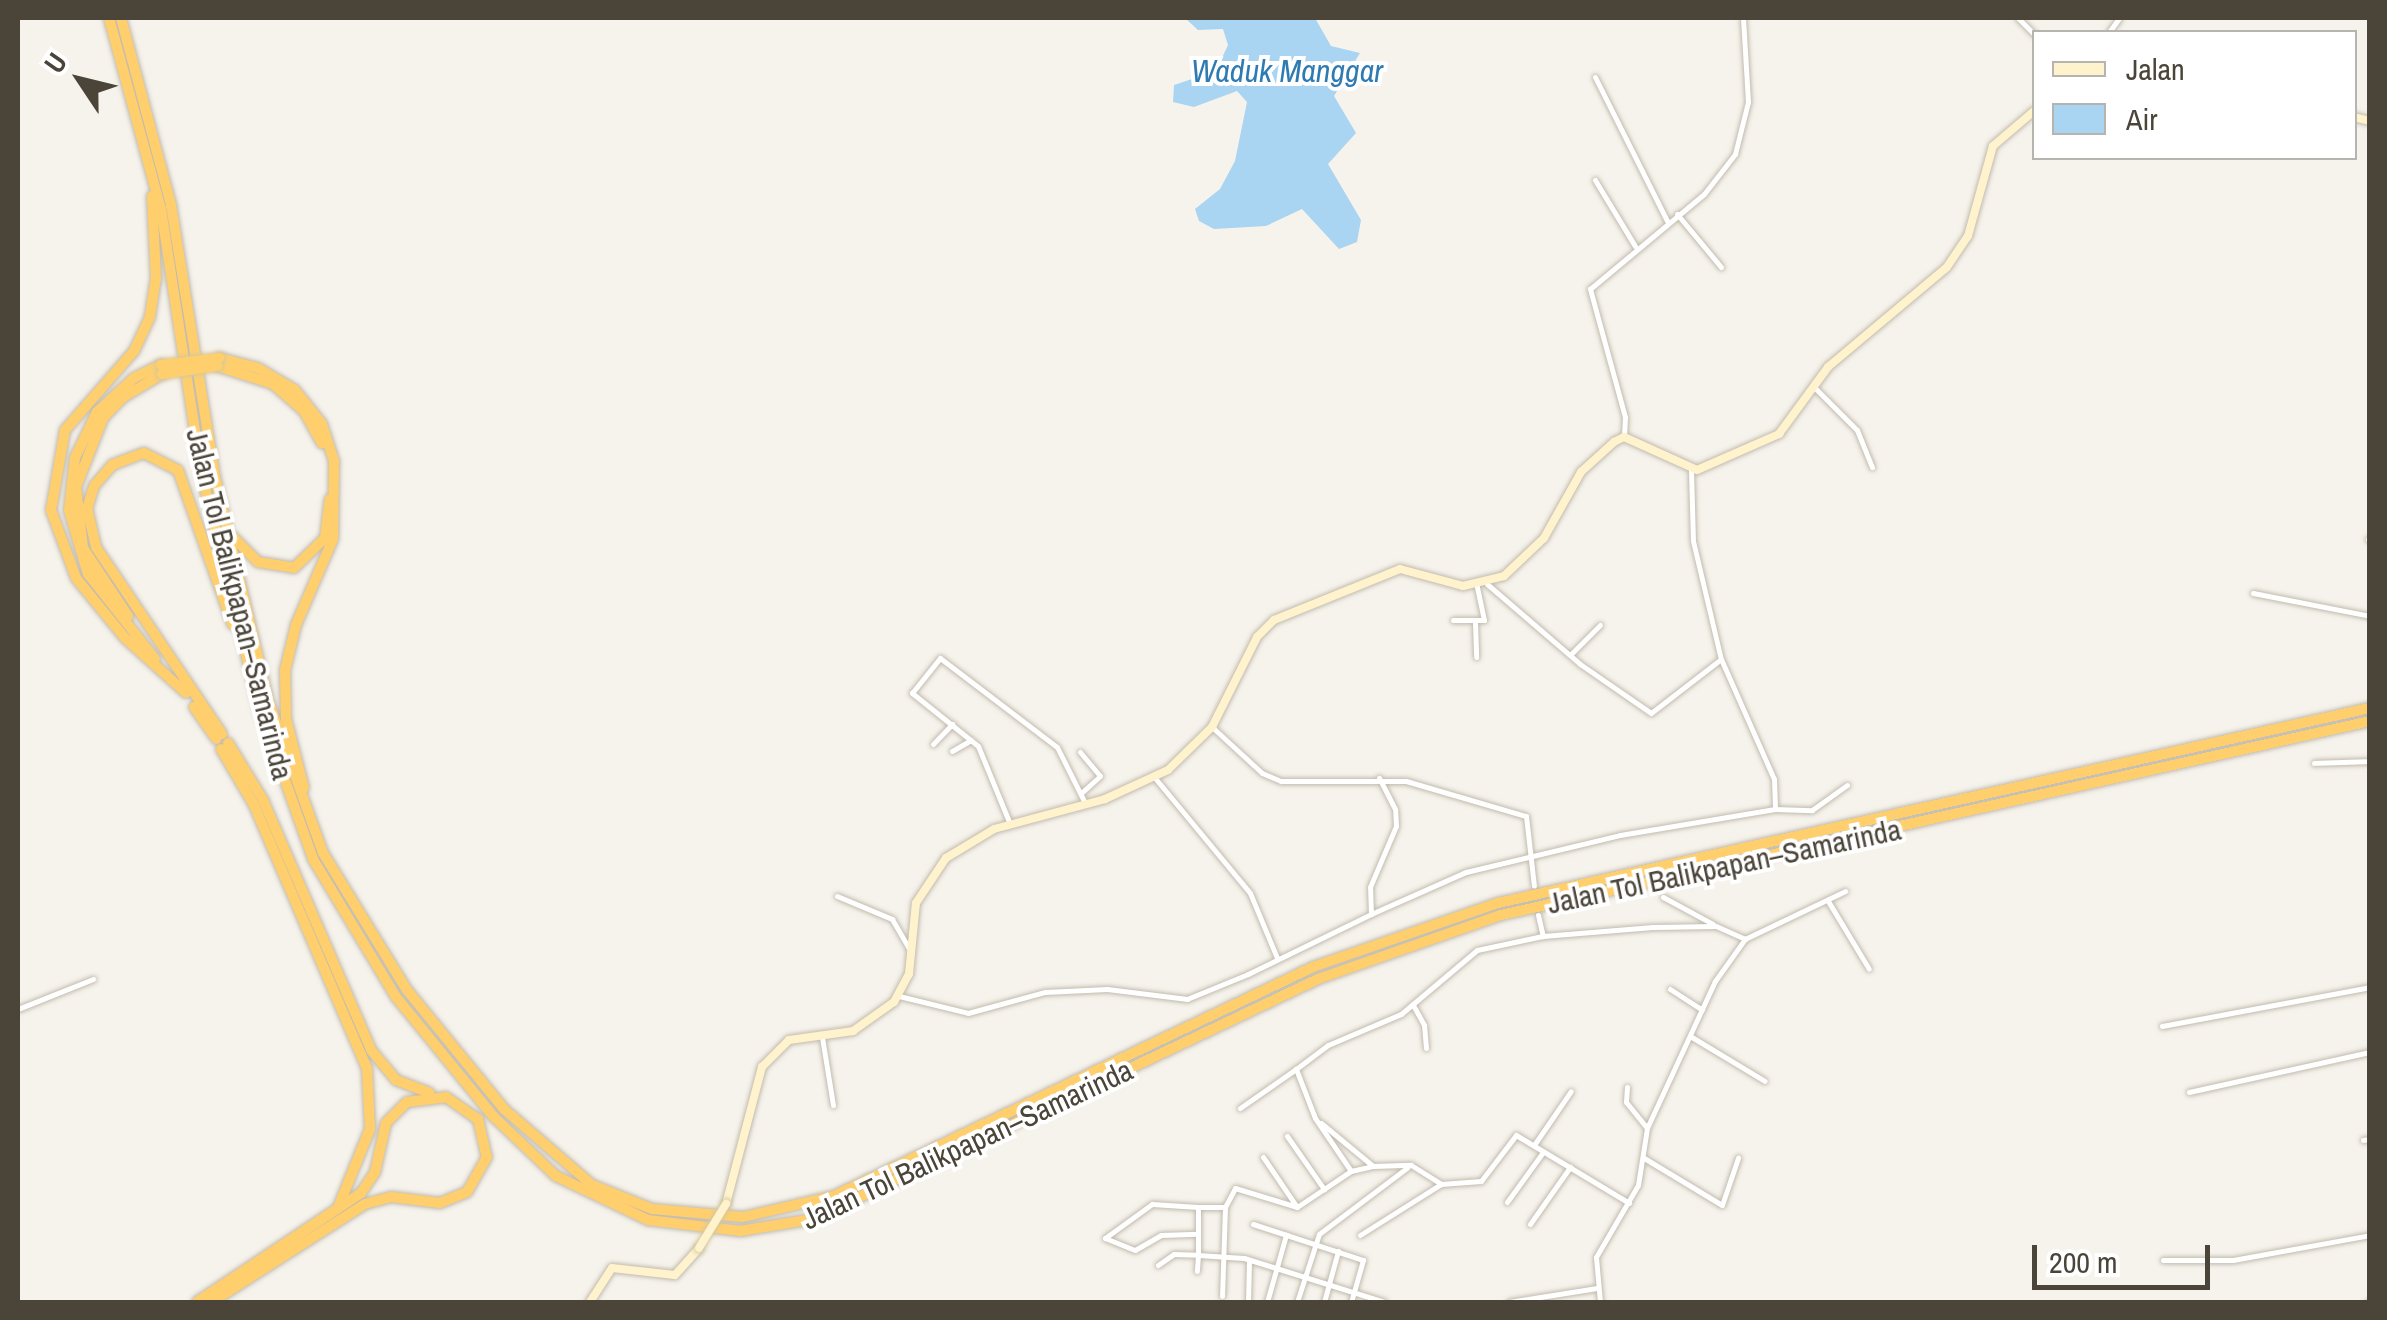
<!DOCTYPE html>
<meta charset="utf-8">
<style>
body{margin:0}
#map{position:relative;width:2387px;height:1320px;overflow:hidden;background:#f6f3ec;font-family:"Archivo Narrow",sans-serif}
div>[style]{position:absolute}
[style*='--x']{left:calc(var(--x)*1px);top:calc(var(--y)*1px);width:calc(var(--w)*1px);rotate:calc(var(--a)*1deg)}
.water>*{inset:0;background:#a9d4f2}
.roads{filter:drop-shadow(0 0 2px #c2bbae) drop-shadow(0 0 2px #c2bbae)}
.street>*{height:5px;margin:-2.5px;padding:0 2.5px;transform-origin:2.5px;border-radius:2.5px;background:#fff}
.secondary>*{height:8px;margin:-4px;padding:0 4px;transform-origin:4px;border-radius:4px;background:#fff3cd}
.highway>*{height:10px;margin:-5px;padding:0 5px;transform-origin:5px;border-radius:5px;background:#ffcf6e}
.bridges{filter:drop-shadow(0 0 2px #d6c79b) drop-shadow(0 0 2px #d6c79b)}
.secondary-bridge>*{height:8px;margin:-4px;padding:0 4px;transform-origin:4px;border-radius:4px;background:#fff3cd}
.highway-bridge>*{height:10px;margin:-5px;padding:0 5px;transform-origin:5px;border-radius:5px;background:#ffcf6e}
span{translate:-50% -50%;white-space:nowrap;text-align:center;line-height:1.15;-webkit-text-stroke:8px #fff;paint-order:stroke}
.street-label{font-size:30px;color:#4b4439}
.water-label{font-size:32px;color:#2e7ab2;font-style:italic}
.frame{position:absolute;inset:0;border:20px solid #4b4439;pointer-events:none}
.legend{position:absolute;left:2032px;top:30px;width:325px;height:130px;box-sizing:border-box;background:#fff;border:2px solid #b7b4b0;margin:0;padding:12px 18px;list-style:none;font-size:30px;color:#4b4439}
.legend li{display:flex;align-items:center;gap:20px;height:50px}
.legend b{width:50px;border:2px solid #b7b4b0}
.north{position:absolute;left:30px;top:30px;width:100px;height:100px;-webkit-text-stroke:8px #fff;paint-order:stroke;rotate:305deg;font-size:28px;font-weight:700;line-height:40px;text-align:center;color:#4b4439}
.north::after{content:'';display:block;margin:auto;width:35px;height:45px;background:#4b4439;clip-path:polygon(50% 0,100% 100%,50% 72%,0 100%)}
.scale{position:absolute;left:2032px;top:1245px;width:178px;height:45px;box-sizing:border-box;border:5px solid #4b4439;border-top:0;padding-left:12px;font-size:30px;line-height:35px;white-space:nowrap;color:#4b4439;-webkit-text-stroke:8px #fff;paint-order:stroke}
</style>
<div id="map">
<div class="water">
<div style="clip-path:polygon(1185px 18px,1315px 18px,1331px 46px,1360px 53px,1334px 96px,1356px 133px,1328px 164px,1361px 220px,1357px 242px,1339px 249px,1302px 209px,1266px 226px,1214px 229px,1199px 221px,1195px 209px,1220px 189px,1235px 161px,1247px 102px,1237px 91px,1194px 107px,1173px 102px,1174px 85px,1216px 71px,1228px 45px,1223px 29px,1198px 30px)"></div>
</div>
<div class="roads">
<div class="street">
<div style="--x:2018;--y:18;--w:23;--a:45"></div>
<div style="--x:2109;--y:32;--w:17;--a:-54"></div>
<div style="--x:1595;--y:77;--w:161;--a:63.4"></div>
<div style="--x:1595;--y:180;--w:77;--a:58.8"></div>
<div style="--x:1677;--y:214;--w:69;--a:50.3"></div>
<div style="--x:1815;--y:388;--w:59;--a:45"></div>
<div style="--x:1857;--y:430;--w:40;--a:68"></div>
<div style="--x:1624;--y:436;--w:19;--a:-87"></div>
<div style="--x:1625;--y:417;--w:133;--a:-105.3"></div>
<div style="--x:1590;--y:289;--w:148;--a:-39.8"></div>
<div style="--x:1704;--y:194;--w:51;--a:-52.2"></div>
<div style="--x:1735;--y:154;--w:54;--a:-76"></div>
<div style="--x:1748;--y:102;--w:84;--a:-93.4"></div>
<div style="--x:1691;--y:470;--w:71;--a:88.4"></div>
<div style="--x:1693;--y:541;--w:121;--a:76.7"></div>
<div style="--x:1721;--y:659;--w:131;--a:66.2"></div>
<div style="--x:1774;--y:779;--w:30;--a:88"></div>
<div style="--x:2368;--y:539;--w:2;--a:0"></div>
<div style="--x:1487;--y:584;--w:123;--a:40.7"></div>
<div style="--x:1580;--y:664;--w:86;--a:34.6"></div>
<div style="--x:1651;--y:713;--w:88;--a:-37.6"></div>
<div style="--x:2253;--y:593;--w:119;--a:11.1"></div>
<div style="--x:1453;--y:620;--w:31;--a:0"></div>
<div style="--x:1484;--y:620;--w:35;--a:-102"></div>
<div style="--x:1475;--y:623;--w:34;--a:88"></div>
<div style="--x:1571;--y:654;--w:41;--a:-45"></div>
<div style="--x:1212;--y:727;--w:68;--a:42.6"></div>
<div style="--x:1262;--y:773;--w:21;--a:23"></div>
<div style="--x:1281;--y:781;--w:125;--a:0"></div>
<div style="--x:1406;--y:781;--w:125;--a:16.3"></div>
<div style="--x:1526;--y:816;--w:70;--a:83.5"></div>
<div style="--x:933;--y:744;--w:28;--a:-46"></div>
<div style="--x:952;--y:751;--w:22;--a:-30"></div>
<div style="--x:1080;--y:752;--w:31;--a:50"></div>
<div style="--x:1100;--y:776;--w:24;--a:138"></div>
<div style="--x:2314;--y:763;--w:56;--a:-2"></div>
<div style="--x:1155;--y:778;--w:149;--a:50.4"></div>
<div style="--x:1250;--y:893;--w:70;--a:67.4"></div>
<div style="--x:1010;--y:824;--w:84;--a:-112.3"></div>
<div style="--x:978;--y:746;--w:85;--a:-141.2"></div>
<div style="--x:912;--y:693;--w:45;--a:-51.3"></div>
<div style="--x:940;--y:658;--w:147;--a:37.3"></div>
<div style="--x:1057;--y:747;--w:63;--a:63.4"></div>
<div style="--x:837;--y:896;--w:60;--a:22.7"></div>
<div style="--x:892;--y:919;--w:36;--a:60"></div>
<div style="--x:1663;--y:897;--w:57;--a:28.4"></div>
<div style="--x:1828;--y:901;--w:79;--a:58.9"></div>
<div style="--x:1371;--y:914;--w:104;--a:-23.9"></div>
<div style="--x:1466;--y:872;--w:158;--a:-13.5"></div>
<div style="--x:1620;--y:835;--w:157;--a:-9.5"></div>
<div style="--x:1775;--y:809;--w:37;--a:2"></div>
<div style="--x:1812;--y:810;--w:43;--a:-35.5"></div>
<div style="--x:1538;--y:915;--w:22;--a:77"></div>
<div style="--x:1670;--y:989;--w:38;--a:33"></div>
<div style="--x:899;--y:996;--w:71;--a:13.8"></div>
<div style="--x:968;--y:1013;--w:80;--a:-15.3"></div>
<div style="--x:1045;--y:992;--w:62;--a:-2.8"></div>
<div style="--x:1107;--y:989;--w:81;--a:7.1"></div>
<div style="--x:1187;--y:999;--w:66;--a:-22.3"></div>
<div style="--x:1248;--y:974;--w:137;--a:-26"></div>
<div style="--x:1371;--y:914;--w:27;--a:-92"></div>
<div style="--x:1370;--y:887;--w:66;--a:-66.9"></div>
<div style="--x:1396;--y:826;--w:17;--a:-93"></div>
<div style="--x:1395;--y:809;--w:35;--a:-117"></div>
<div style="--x:1413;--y:1005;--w:23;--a:61"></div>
<div style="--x:1424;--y:1025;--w:23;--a:85"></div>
<div style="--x:18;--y:1009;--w:81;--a:-21.8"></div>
<div style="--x:2162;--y:1026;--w:212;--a:-10.6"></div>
<div style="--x:1690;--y:1036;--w:87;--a:31"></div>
<div style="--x:822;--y:1037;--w:69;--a:80.8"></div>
<div style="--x:1627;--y:1087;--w:15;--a:94"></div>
<div style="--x:1626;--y:1102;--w:33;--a:51"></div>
<div style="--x:2189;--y:1092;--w:185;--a:-12.5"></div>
<div style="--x:1240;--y:1108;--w:68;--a:-34.9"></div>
<div style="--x:1321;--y:1123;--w:67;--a:39.6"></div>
<div style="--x:1287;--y:1136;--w:65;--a:55.1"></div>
<div style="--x:2363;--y:1140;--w:7;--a:-8"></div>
<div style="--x:1534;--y:1145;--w:65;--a:-55.6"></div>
<div style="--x:1263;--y:1157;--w:60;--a:55.8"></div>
<div style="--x:1644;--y:1158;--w:91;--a:31.1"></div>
<div style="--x:1722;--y:1205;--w:50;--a:-71.2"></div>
<div style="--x:1351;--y:1171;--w:64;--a:-124.2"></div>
<div style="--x:1315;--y:1118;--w:53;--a:-111.2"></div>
<div style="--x:1296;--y:1069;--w:40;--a:-37"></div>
<div style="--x:1328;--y:1045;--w:79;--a:-23"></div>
<div style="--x:1401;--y:1014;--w:99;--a:-40.1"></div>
<div style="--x:1477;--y:950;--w:67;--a:-12"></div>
<div style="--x:1543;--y:936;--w:110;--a:-4.7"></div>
<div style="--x:1653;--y:927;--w:63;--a:-0.9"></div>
<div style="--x:1716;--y:926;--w:32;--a:24"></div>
<div style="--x:1507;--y:1202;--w:62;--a:-54.2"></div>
<div style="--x:1198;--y:1207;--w:27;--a:0"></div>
<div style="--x:1225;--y:1207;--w:89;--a:91.9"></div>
<div style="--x:1225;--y:1207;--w:21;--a:-62"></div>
<div style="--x:1235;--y:1188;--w:65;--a:17"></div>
<div style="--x:1297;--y:1207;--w:65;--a:-33.7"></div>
<div style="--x:1351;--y:1171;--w:23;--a:-13"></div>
<div style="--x:1373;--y:1166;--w:38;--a:-2"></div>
<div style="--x:1411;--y:1165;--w:36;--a:32"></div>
<div style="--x:1441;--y:1184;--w:40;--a:-4.3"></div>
<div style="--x:1481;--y:1181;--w:58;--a:-52.7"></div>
<div style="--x:1516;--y:1135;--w:132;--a:31"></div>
<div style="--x:1253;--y:1224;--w:116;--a:18.1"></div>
<div style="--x:1363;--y:1260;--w:44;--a:105.9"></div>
<div style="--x:1530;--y:1224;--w:70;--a:-54.9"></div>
<div style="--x:1360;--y:1235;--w:96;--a:-32.2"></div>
<div style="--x:1105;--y:1238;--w:58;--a:-35.9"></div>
<div style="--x:1152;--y:1204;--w:46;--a:3.7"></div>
<div style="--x:1198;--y:1207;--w:48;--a:90"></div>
<div style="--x:1198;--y:1255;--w:46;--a:3.7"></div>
<div style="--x:1244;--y:1258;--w:147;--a:17.4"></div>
<div style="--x:1105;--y:1238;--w:32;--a:22"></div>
<div style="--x:1135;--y:1250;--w:30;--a:-30"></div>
<div style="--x:1161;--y:1235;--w:37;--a:-2"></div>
<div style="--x:2163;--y:1260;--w:70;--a:0"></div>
<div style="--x:2233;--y:1260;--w:139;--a:-10.3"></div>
<div style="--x:1158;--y:1265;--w:19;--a:-35"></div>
<div style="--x:1174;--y:1254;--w:24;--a:2"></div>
<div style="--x:1198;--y:1255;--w:16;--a:94"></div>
<div style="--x:1248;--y:1302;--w:42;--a:-88.6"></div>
<div style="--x:1267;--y:1302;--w:70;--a:-74.2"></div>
<div style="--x:1297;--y:1302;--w:71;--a:-72.1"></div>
<div style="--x:1319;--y:1234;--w:111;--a:-37"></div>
<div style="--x:1324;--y:1302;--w:53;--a:-74.6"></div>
<div style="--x:1509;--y:1302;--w:89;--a:-9"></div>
<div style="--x:1600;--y:1302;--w:45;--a:-95.1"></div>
<div style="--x:1596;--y:1257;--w:83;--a:-59.7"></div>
<div style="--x:1638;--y:1185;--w:58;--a:-81"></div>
<div style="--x:1647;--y:1128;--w:162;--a:-65.2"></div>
<div style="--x:1715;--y:981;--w:52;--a:-54.5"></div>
<div style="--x:1745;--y:939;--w:111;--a:-25.6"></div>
<div style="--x:2368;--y:1302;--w:2;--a:0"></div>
</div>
<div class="secondary">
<div style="--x:2354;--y:117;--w:16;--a:14"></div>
<div style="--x:726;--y:1204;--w:142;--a:-75.3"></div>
<div style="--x:762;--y:1067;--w:38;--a:-45"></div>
<div style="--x:789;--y:1040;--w:65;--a:-8"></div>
<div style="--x:853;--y:1031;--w:50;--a:-35.3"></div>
<div style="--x:894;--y:1002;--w:32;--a:-62"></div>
<div style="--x:909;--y:974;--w:71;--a:-84.4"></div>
<div style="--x:916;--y:903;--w:54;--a:-56.3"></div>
<div style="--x:946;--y:858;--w:56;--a:-31.1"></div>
<div style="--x:994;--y:829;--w:115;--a:-15.1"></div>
<div style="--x:1105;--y:799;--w:69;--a:-24.7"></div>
<div style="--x:1168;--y:770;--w:62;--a:-44.3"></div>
<div style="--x:1212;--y:727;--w:101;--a:-63.4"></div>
<div style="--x:1257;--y:637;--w:24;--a:-45"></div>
<div style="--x:1274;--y:620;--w:136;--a:-22"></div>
<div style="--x:1400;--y:569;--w:65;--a:15.1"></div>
<div style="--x:1463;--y:586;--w:42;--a:-13.7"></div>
<div style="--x:1504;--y:576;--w:55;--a:-43.5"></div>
<div style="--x:1544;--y:538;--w:76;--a:-60.7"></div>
<div style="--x:1581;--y:472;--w:45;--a:-42.3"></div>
<div style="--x:1614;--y:442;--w:11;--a:-27"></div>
<div style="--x:1624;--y:437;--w:80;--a:24.3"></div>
<div style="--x:1697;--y:470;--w:90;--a:-23.7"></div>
<div style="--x:1779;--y:434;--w:83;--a:-53.8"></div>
<div style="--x:1828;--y:367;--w:155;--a:-40"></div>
<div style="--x:1947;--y:267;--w:37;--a:-56"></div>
<div style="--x:1968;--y:236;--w:93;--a:-74.5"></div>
<div style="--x:1993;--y:146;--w:54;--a:-40.5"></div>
<div style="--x:590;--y:1302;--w:40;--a:-57.1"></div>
<div style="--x:612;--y:1268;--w:63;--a:6.3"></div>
<div style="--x:675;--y:1275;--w:36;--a:-48"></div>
</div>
<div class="highway">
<div style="--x:109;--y:18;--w:198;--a:74.8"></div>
<div style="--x:161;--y:209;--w:270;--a:81.3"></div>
<div style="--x:202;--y:476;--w:238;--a:76.1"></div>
<div style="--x:259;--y:707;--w:161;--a:70.4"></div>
<div style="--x:313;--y:859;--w:161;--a:59"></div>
<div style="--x:396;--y:997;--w:155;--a:50.8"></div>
<div style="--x:494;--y:1117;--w:86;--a:43.6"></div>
<div style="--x:556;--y:1176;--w:102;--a:25.6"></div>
<div style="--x:648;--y:1220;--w:93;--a:6.8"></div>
<div style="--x:740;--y:1231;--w:74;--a:-9.3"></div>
<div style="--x:813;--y:1219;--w:559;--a:-25.42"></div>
<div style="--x:1318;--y:979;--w:194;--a:-19.3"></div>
<div style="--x:1501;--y:915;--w:890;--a:-12.58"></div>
<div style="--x:121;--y:18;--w:194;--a:75"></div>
<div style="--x:171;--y:205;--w:276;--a:80.8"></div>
<div style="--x:215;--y:477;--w:232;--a:76.6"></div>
<div style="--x:269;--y:703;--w:159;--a:70.2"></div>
<div style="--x:323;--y:853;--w:161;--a:58.5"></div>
<div style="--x:407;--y:990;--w:154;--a:50.8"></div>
<div style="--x:504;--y:1109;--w:116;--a:40.8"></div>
<div style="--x:592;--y:1185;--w:65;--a:21.8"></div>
<div style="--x:652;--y:1209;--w:91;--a:5"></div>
<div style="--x:743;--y:1217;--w:93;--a:-13"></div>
<div style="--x:834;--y:1196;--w:531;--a:-25.55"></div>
<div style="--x:1313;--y:967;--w:196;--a:-19.1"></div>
<div style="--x:1498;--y:903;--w:894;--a:-12.61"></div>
<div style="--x:152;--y:196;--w:82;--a:87.2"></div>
<div style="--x:156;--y:278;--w:39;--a:99"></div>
<div style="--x:150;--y:317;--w:38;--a:115"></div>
<div style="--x:134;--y:351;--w:105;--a:131.1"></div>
<div style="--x:65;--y:430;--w:81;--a:99.9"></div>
<div style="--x:51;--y:510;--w:72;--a:69.8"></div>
<div style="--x:76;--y:578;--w:77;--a:50.8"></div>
<div style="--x:125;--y:638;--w:82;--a:42"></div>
<div style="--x:220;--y:358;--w:39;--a:15"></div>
<div style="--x:258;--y:368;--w:43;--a:30.7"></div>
<div style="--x:295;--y:390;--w:43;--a:51.5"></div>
<div style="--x:322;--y:424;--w:40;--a:72"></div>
<div style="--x:334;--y:462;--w:77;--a:90.7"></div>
<div style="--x:333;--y:539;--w:94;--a:113.3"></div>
<div style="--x:296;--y:625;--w:46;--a:103.7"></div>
<div style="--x:285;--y:670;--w:49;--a:88.8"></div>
<div style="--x:286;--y:719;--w:71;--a:75.4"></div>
<div style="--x:217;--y:366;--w:59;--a:17.8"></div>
<div style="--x:273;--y:384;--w:41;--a:41.1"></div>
<div style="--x:304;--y:411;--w:37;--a:61"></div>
<div style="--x:233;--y:537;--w:35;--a:45"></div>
<div style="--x:258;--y:562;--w:36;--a:9"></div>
<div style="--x:294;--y:568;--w:43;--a:-44.1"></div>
<div style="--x:325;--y:538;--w:39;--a:-83"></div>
<div style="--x:128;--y:616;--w:82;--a:-123.5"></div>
<div style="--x:83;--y:548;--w:61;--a:-96.5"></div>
<div style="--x:76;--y:487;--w:74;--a:-68.6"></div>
<div style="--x:103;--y:418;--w:28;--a:-46"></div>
<div style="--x:122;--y:398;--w:47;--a:-31"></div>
<div style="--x:155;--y:659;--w:108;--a:-128.2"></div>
<div style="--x:88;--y:574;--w:67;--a:-106.5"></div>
<div style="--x:69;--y:510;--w:52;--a:-83.4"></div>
<div style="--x:75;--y:458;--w:51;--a:-64.4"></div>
<div style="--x:97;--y:412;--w:50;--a:-42.6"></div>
<div style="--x:134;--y:378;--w:30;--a:-26"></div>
<div style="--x:194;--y:707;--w:39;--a:55"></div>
<div style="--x:222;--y:734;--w:225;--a:-124"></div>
<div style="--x:96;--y:547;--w:39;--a:-103"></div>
<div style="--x:87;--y:509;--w:24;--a:-73"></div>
<div style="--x:94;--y:486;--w:28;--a:-49"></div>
<div style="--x:112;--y:465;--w:34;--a:-21"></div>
<div style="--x:144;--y:453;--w:38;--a:27"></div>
<div style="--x:178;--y:470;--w:164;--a:70.5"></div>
<div style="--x:228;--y:743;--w:67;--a:58.4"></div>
<div style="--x:263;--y:800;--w:272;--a:66.6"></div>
<div style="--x:371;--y:1050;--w:39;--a:50"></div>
<div style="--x:396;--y:1080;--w:36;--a:21"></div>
<div style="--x:221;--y:749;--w:65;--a:59.5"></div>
<div style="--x:254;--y:805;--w:287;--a:66.8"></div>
<div style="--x:367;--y:1069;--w:60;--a:87.1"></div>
<div style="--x:370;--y:1129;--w:85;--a:112.1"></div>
<div style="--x:197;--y:1302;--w:197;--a:-33.6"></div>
<div style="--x:361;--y:1193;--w:25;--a:-56"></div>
<div style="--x:375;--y:1172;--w:50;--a:-77.3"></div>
<div style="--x:386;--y:1123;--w:30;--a:-45"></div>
<div style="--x:407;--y:1102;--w:39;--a:-7"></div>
<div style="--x:446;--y:1097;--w:39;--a:35"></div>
<div style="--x:478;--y:1119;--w:39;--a:77"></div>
<div style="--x:487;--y:1157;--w:40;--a:119.7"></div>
<div style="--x:467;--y:1192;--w:29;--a:158"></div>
<div style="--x:440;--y:1203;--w:49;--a:-173"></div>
<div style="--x:391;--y:1197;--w:27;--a:165"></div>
<div style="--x:365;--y:1204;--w:182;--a:147.4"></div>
</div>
</div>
<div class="bridges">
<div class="secondary-bridge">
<div style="--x:699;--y:1248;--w:52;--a:-58.5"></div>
</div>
<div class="highway-bridge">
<div style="--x:161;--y:365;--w:59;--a:-6.8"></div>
<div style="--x:162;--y:374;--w:56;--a:-8.3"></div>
</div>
</div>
<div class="street-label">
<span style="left:240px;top:604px;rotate:76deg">Jalan Tol Balikpapan–Samarinda</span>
<span style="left:1724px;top:866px;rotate:-12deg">Jalan Tol Balikpapan–Samarinda</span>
<span style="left:967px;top:1144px;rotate:-25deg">Jalan Tol Balikpapan–Samarinda</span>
</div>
<div class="water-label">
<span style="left:1287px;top:71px">Waduk Manggar</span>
</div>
<div class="frame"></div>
<ul class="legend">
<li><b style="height:12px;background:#fff3cd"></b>Jalan</li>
<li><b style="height:28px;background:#a9d4f2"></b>Air</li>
</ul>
<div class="north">U</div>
<div class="scale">200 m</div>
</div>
